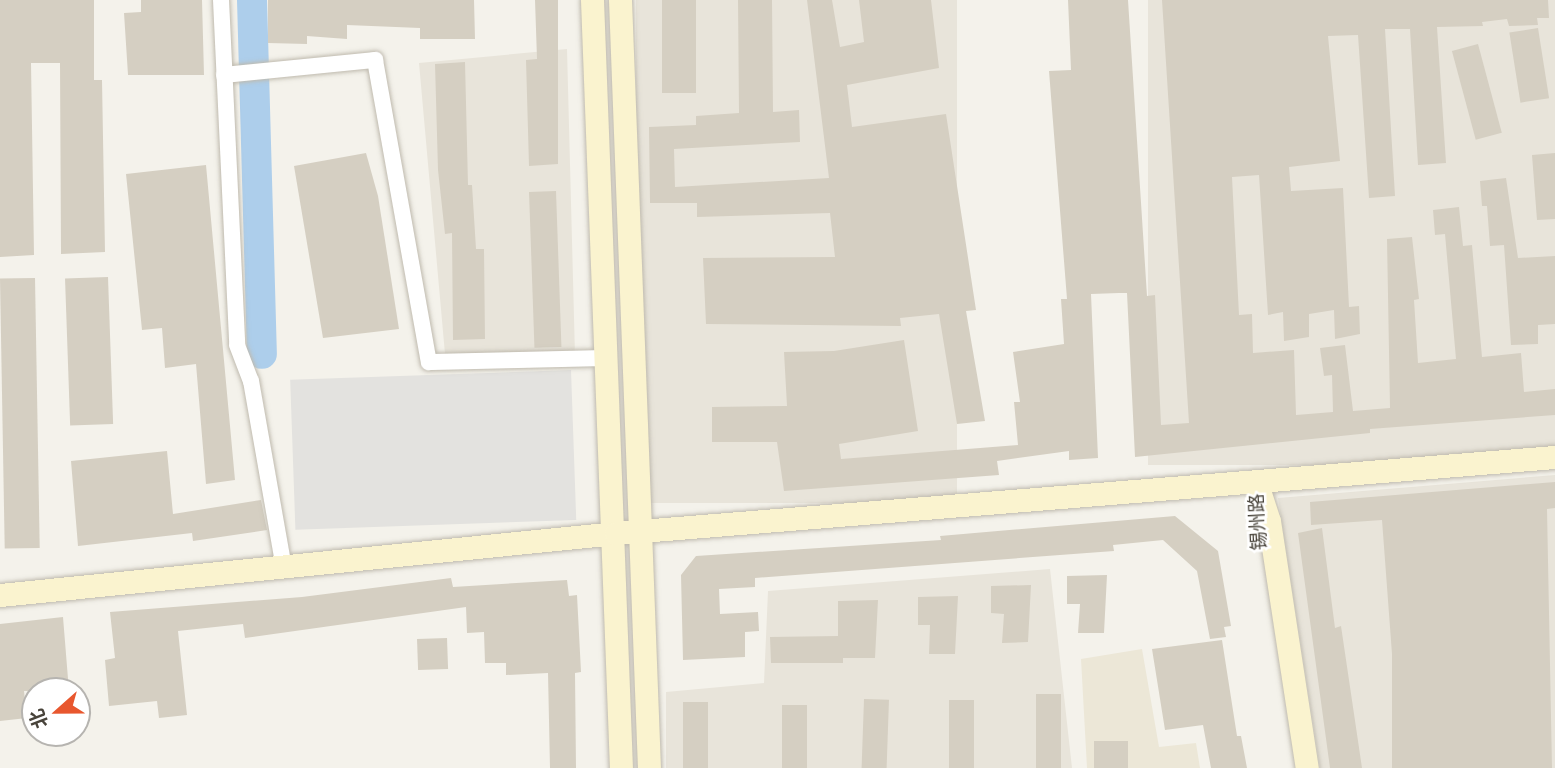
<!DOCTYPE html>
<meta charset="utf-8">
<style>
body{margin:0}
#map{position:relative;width:1555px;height:768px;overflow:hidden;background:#f4f2eb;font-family:"IBM Plex Sans","Noto Sans SC",sans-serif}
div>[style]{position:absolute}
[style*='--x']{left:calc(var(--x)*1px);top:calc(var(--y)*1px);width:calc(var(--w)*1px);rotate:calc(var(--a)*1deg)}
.residential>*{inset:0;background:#e8e4da;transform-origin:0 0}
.education>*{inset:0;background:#ece7d7}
.parking>*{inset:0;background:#e3e2df;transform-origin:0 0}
.river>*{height:30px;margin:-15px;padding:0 15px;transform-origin:15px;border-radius:15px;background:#adceeb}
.building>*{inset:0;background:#d5cfc2;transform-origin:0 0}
.roads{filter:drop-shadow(0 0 2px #bfbaae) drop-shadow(0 0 2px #bfbaae)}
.street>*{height:16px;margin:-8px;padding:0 8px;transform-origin:8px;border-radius:8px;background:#fff}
.secondary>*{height:23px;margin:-11.5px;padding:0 11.5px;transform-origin:11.5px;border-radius:11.5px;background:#faf3cf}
span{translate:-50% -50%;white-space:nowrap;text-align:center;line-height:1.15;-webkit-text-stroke:5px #fff;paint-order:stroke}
.street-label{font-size:19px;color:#48433a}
.north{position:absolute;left:21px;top:677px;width:70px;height:70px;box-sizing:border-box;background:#fff;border:2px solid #b6b4b0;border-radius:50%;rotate:249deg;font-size:19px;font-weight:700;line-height:28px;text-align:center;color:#48433a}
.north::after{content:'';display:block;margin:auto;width:24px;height:32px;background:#e8572e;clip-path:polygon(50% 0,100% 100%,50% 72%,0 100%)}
</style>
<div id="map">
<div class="residential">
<div style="left:636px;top:0;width:321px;height:503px"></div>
<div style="left:1148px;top:0;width:407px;height:465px"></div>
<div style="clip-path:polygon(567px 49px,575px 356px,445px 354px,419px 63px)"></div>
<div style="clip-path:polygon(1555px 475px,1555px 768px,1320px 768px,1278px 498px)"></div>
<div style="clip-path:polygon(1050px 569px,1072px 768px,666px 768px,666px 692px,764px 683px,768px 591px)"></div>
</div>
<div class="education">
<div style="clip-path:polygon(1142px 649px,1159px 747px,1196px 743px,1200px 768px,1087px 768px,1081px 659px)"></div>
</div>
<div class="parking">
<div style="left:571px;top:370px;width:150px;height:281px;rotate:88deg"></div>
</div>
<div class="river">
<div style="--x:252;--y:0;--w:354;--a:88.4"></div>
</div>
<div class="building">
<div style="clip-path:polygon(0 0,94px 0,94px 80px,102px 80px,105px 252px,61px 254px,60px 63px,31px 63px,34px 255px,0 257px)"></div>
<div style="clip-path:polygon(141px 0,202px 0,204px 75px,128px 75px,124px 13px,141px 12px)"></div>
<div style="clip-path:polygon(268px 0,474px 0,475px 39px,420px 39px,420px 28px,347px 25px,347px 39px,307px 36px,307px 44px,268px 43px)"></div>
<div style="clip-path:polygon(535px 0,558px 0,558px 164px,529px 166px,526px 60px,537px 59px)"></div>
<div style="left:662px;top:0;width:34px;height:93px"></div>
<div style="clip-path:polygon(738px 0,772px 0,773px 112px,799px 110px,800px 142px,674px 149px,675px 187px,829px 178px,807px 0,832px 0,840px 47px,864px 42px,859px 0,931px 0,939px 68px,847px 85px,852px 127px,946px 114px,976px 310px,966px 311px,985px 421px,957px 424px,939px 314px,900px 318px,901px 326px,706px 324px,703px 258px,835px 257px,830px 213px,697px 217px,697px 203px,650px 203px,649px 127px,696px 125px,696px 116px,739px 113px)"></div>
<div style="clip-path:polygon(1068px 0,1128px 0,1147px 296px,1155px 295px,1161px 425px,1189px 423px,1162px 0,1548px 0,1549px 18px,1537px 18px,1538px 25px,1509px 26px,1507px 19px,1482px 22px,1483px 26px,1437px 27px,1446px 163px,1418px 165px,1410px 29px,1385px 29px,1395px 196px,1369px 198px,1358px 35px,1328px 36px,1340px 161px,1289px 167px,1291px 191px,1343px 188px,1349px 307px,1359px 306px,1360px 334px,1335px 339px,1334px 310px,1309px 314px,1309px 337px,1284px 341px,1283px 312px,1268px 315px,1259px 175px,1232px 177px,1239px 315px,1252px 314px,1253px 353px,1294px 350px,1296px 415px,1333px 412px,1332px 375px,1324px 376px,1320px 348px,1345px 345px,1353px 411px,1390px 408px,1387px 239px,1412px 237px,1419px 299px,1414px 300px,1418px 363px,1456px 359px,1445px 234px,1435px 235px,1433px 210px,1459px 207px,1463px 246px,1472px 245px,1482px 357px,1521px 353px,1524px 392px,1555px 389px,1555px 415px,1370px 429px,1370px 433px,1135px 457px,1127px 293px,1119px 293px,1091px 294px,1098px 458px,1069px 460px,1069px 451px,997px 461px,999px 475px,784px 491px,777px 442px,712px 442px,712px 407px,787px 406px,784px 352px,834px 351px,904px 340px,918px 431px,839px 444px,841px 459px,1018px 445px,1014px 402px,1020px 402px,1013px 352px,1064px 344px,1061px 299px,1067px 299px,1049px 71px,1071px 70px)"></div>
<div style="left:1538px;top:28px;width:71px;height:29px;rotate:81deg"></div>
<div style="left:1478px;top:44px;width:92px;height:27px;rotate:75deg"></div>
<div style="clip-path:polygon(465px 62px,468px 185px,472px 185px,476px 249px,484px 249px,485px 339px,453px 340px,452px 233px,445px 234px,438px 170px,435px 64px)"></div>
<div style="clip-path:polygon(366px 153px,378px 196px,399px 329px,323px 338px,294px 166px)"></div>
<div style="clip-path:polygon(1555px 153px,1555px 219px,1537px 220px,1532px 155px)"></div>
<div style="clip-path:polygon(206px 165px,235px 480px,206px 484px,196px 364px,165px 368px,162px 328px,142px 330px,126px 174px)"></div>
<div style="clip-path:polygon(1506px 178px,1518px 258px,1555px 256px,1555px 324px,1538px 325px,1538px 344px,1511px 345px,1504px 245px,1490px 246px,1487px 206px,1482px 206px,1480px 181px)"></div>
<div style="left:556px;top:191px;width:156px;height:27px;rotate:88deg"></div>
<div style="left:108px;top:277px;width:147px;height:43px;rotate:88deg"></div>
<div style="left:35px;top:278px;width:270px;height:35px;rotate:89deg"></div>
<div style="clip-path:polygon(167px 451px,173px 514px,261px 500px,267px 530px,193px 541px,192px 533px,78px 546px,71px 461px)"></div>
<div style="clip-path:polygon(1555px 482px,1555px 508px,1547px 509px,1552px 768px,1392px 768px,1392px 654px,1382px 520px,1311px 525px,1310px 502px)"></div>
<div style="clip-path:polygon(1175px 516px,1218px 551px,1231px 626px,1224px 627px,1226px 637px,1210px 639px,1197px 571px,1163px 540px,1113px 545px,1114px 551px,755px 578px,755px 587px,719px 589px,720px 614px,758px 612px,759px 631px,745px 632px,745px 657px,683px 660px,681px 575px,696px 556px,941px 540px,940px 536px)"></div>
<div style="clip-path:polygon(1322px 528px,1335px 628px,1341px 626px,1362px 768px,1330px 768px,1298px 533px)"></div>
<div style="clip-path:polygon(1107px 575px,1104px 633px,1078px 633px,1080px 604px,1067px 604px,1067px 576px)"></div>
<div style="clip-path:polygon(451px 578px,453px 587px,567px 580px,569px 596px,577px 595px,581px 672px,575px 673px,576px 768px,550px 768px,548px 673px,506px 675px,506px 663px,485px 663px,484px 632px,467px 633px,466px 607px,245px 638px,243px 624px,178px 631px,187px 715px,159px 718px,157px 701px,109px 706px,105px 660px,115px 658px,110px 612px,302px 597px)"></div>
<div style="clip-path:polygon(1031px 585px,1028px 642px,1002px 643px,1004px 614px,991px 613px,991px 586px)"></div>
<div style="clip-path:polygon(958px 596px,955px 654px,929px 654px,930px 625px,918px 625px,918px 597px)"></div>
<div style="clip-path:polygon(878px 600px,875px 658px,843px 658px,843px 663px,771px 663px,770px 637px,838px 636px,838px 601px)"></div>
<div style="clip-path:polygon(63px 617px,69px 691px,24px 691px,27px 718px,0 721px,0 624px)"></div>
<div style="left:447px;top:638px;width:31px;height:30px;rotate:88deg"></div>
<div style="clip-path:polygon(1222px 640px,1237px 736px,1241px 736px,1247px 768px,1211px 768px,1203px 725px,1165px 730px,1152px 649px)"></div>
<div style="left:1036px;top:694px;width:25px;height:74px"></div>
<div style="left:864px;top:699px;width:25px;height:69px;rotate:2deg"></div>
<div style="left:949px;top:700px;width:25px;height:68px"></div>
<div style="left:683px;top:702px;width:25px;height:66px"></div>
<div style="left:782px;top:705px;width:25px;height:63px"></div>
<div style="left:1094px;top:741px;width:34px;height:27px"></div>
</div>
<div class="roads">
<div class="street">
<div style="--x:221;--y:0;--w:345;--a:87.3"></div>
<div style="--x:237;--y:345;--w:39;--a:69"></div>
<div style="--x:251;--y:381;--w:190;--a:80"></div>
<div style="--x:224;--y:75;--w:152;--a:-5.7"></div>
<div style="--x:375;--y:60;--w:307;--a:79.9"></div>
<div style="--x:429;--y:362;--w:179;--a:-1.3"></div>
</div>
<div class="secondary">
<div style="--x:592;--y:0;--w:769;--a:87.84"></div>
<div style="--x:620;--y:0;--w:769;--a:87.84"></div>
<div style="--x:1256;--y:481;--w:42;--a:72"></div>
<div style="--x:1269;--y:521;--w:250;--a:81.3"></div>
<div style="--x:0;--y:595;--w:619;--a:-5.75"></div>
<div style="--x:616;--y:533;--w:942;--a:-4.63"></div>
</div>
</div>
<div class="street-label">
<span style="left:1258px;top:522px;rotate:-93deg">锡州路</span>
</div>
<div class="north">北</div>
</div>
